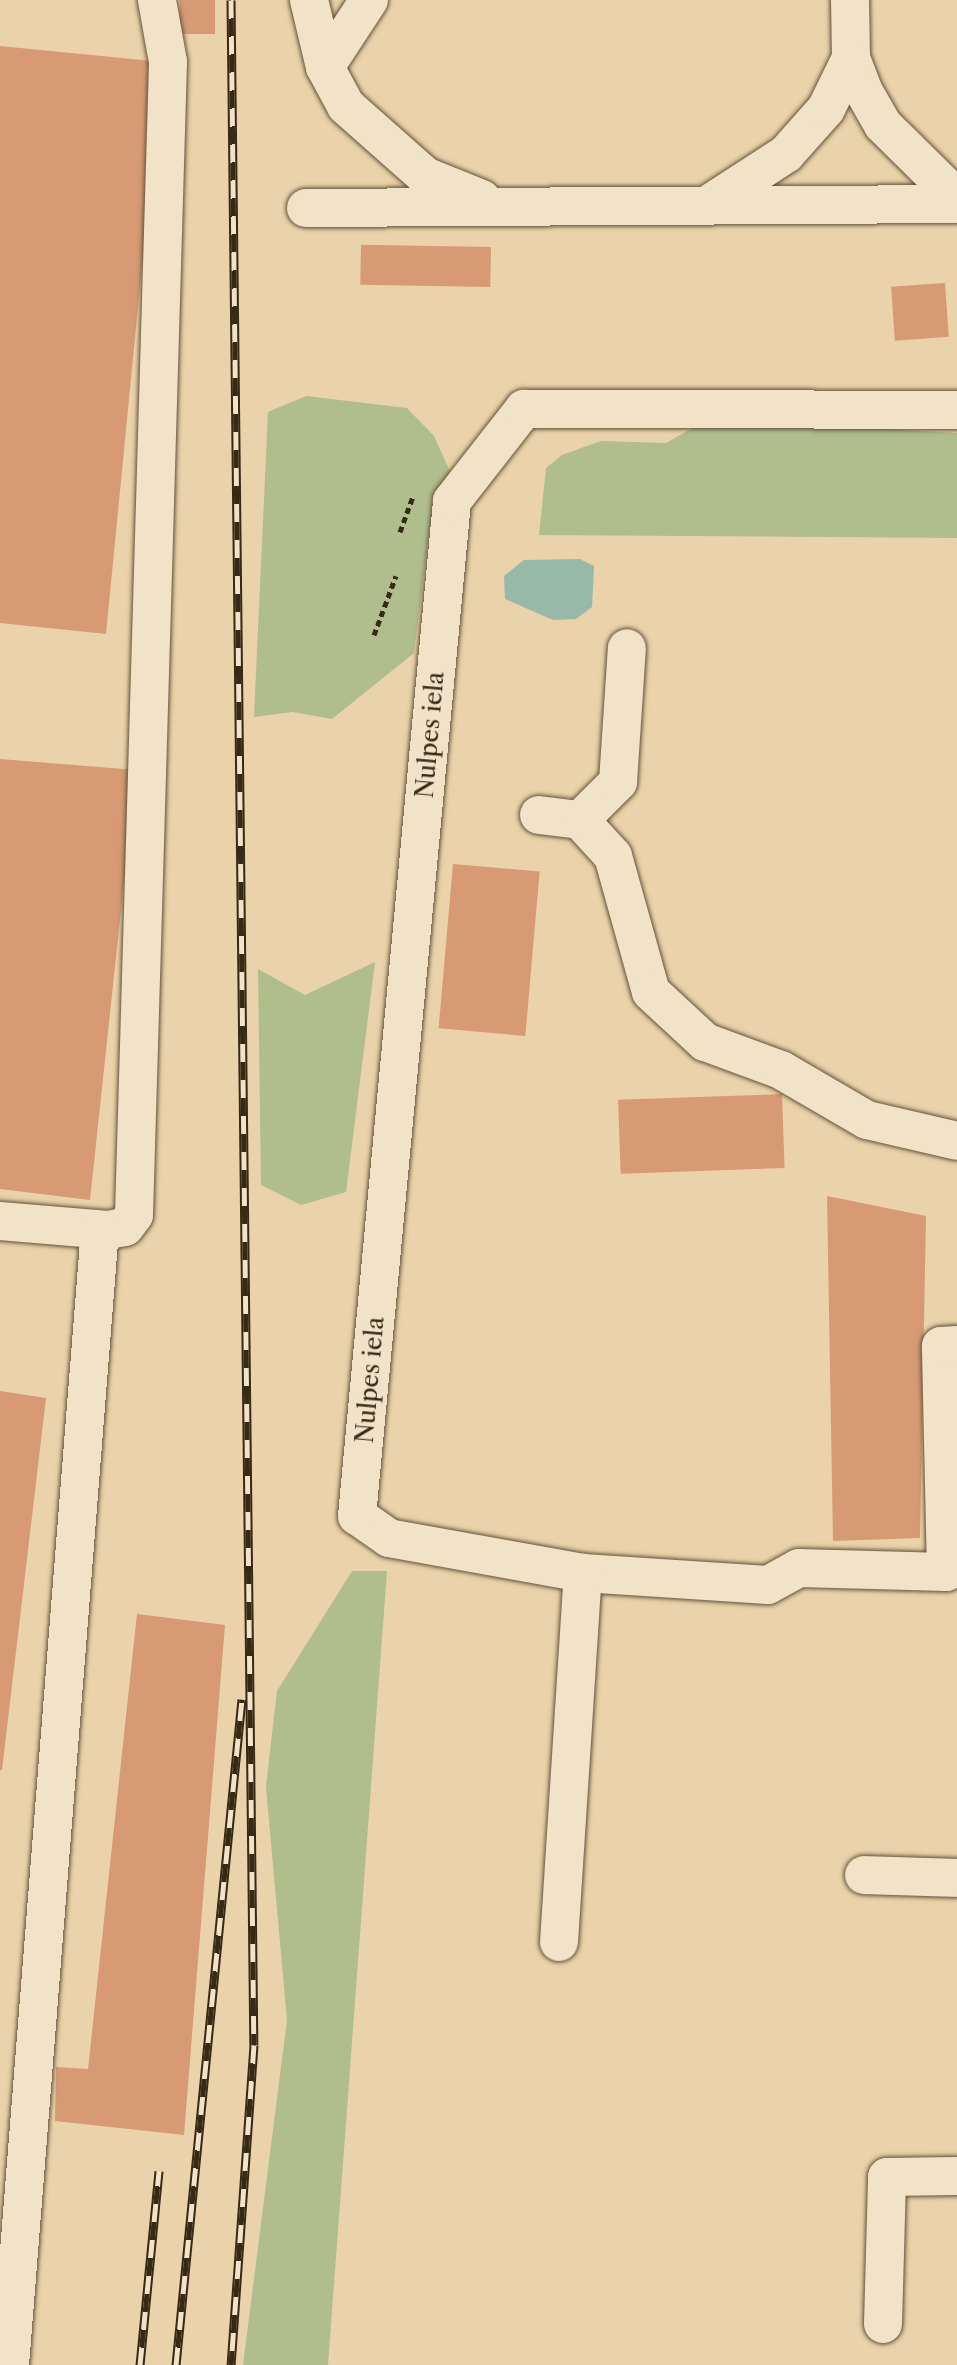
<!DOCTYPE html>
<style>
body{margin:0}
#map{position:relative;width:957px;height:2365px;overflow:hidden;background:#ead2aa;font-family:"Libre Caslon Text",serif}
div>[style]{position:absolute}
[style*='--x']{left:calc(var(--x)*1px);top:calc(var(--y)*1px);width:calc(var(--w)*1px);rotate:calc(var(--a)*1deg)}
.green>*{inset:0;background:#b0bd8d}
.water>*{inset:0;background:#98b8a8}
.building>*{inset:0;background:#d79a75;transform-origin:0 0}
.path>*{height:5px;margin-top:-2.5px;transform-origin:0;background:repeating-linear-gradient(90deg,#362916 0 6px,transparent 0 10px)}
.roads{filter:drop-shadow(0 0 2px #63533b) drop-shadow(0 0 2px #63533b)}
.minor>*{height:38px;margin:-19px;padding:0 19px;transform-origin:19px;border-radius:19px;background:#f1e2c8}
.rail>*{height:9px;margin-top:-4.5px;transform-origin:0;background:repeating-linear-gradient(90deg,#f1e2c8 0 18px,#362916 0 36px);box-sizing:border-box;border-block:2px solid #362916}
span{translate:-50% -50%;white-space:nowrap;text-align:center;line-height:1.15;-webkit-text-stroke:7px #f1e2c8;paint-order:stroke}
.street-label{font-size:24px;color:#362916}
</style>
<div id="map">
<div class="green">
<div style="clip-path:polygon(306px 396px,407px 408px,434px 436px,452px 476px,430px 525px,414px 653px,332px 719px,293px 712px,254px 717px,268px 412px)"></div>
<div style="clip-path:polygon(707px 420px,957px 433px,957px 538px,539px 535px,546px 468px,562px 455px,601px 441px,666px 443px)"></div>
<div style="clip-path:polygon(375px 962px,346px 1192px,301px 1205px,261px 1185px,258px 969px,305px 995px)"></div>
<div style="clip-path:polygon(352px 1571px,387px 1571px,328px 2365px,243px 2365px,287px 2020px,266px 1787px,273px 1725px,277px 1691px)"></div>
</div>
<div class="water">
<div style="clip-path:polygon(580px 559px,594px 566px,592px 607px,576px 619px,553px 620px,505px 599px,504px 576px,524px 560px)"></div>
</div>
<div class="building">
<div style="left:180px;top:0;width:35px;height:34px"></div>
<div style="clip-path:polygon(0 46px,162px 62px,106px 634px,0 623px)"></div>
<div style="left:491px;top:247px;width:40px;height:130px;rotate:91deg"></div>
<div style="left:945px;top:283px;width:54px;height:54px;rotate:86deg"></div>
<div style="clip-path:polygon(0 759px,136px 770px,90px 1200px,0 1189px)"></div>
<div style="left:453px;top:864px;width:87px;height:165px;rotate:5deg"></div>
<div style="left:782px;top:1094px;width:74px;height:164px;rotate:88deg"></div>
<div style="clip-path:polygon(827px 1196px,926px 1216px,920px 1538px,833px 1541px)"></div>
<div style="clip-path:polygon(0 1391px,46px 1398px,2px 1770px,0 1770px)"></div>
<div style="clip-path:polygon(137px 1614px,225px 1625px,184px 2135px,55px 2121px,56px 2067px,88px 2069px)"></div>
</div>
<div class="path">
<div style="--x:400;--y:532;--w:38;--a:-70"></div>
<div style="--x:374;--y:635;--w:63;--a:-69.6"></div>
</div>
<div class="roads">
<div class="minor">
<div style="--x:309;--y:0;--w:69;--a:76.6"></div>
<div style="--x:325;--y:67;--w:44;--a:61.7"></div>
<div style="--x:346;--y:106;--w:106;--a:41.5"></div>
<div style="--x:425;--y:176;--w:61;--a:22"></div>
<div style="--x:850;--y:0;--w:58;--a:89"></div>
<div style="--x:851;--y:58;--w:34;--a:69"></div>
<div style="--x:863;--y:90;--w:40;--a:60.3"></div>
<div style="--x:883;--y:125;--w:104;--a:44.6"></div>
<div style="--x:325;--y:67;--w:80;--a:-56.7"></div>
<div style="--x:709;--y:204;--w:92;--a:-33"></div>
<div style="--x:786;--y:154;--w:60;--a:-48.4"></div>
<div style="--x:826;--y:109;--w:57;--a:-63.9"></div>
<div style="--x:306;--y:208;--w:651;--a:-0.35"></div>
<div style="--x:539;--y:815;--w:41;--a:7"></div>
<div style="--x:580;--y:820;--w:49;--a:47.5"></div>
<div style="--x:613;--y:856;--w:141;--a:74.4"></div>
<div style="--x:651;--y:992;--w:74;--a:42.8"></div>
<div style="--x:705;--y:1042;--w:81;--a:20.2"></div>
<div style="--x:781;--y:1070;--w:99;--a:30.2"></div>
<div style="--x:867;--y:1120;--w:92;--a:13.1"></div>
<div style="--x:580;--y:820;--w:54;--a:-45"></div>
<div style="--x:618;--y:782;--w:134;--a:-86.2"></div>
<div style="--x:0;--y:1221;--w:108;--a:4.8"></div>
<div style="--x:108;--y:1230;--w:17;--a:-10"></div>
<div style="--x:125;--y:1227;--w:15;--a:-53"></div>
<div style="--x:134;--y:1215;--w:1154;--a:-88.31"></div>
<div style="--x:168;--y:62;--w:63;--a:-100.1"></div>
<div style="--x:583;--y:1573;--w:185;--a:3.7"></div>
<div style="--x:768;--y:1585;--w:35;--a:-29"></div>
<div style="--x:799;--y:1568;--w:147;--a:1.6"></div>
<div style="--x:946;--y:1572;--w:226;--a:-91.3"></div>
<div style="--x:941;--y:1346;--w:16;--a:-4"></div>
<div style="--x:864;--y:1875;--w:93;--a:1.8"></div>
<div style="--x:559;--y:1942;--w:370;--a:-86.3"></div>
<div style="--x:583;--y:1573;--w:197;--a:-169.8"></div>
<div style="--x:389;--y:1538;--w:39;--a:-145"></div>
<div style="--x:357;--y:1516;--w:1019;--a:-84.65"></div>
<div style="--x:452;--y:501;--w:117;--a:-52"></div>
<div style="--x:524;--y:409;--w:433;--a:0.1"></div>
<div style="--x:883;--y:2324;--w:147;--a:-88.4"></div>
<div style="--x:887;--y:2177;--w:70;--a:-0.8"></div>
<div style="--x:10;--y:2365;--w:1139;--a:-85.47"></div>
</div>
</div>
<div class="rail">
<div style="--x:231;--y:0;--w:2045;--a:89.36"></div>
<div style="--x:254;--y:2045;--w:321;--a:94.1"></div>
<div style="--x:140;--y:2365;--w:195;--a:-84.4"></div>
<div style="--x:176;--y:2365;--w:669;--a:-84.34"></div>
</div>
<div class="street-label">
<span style="left:430px;top:735px;rotate:-85deg">Nulpes iela</span>
<span style="left:370px;top:1380px;rotate:-85deg">Nulpes iela</span>
</div>
</div>
